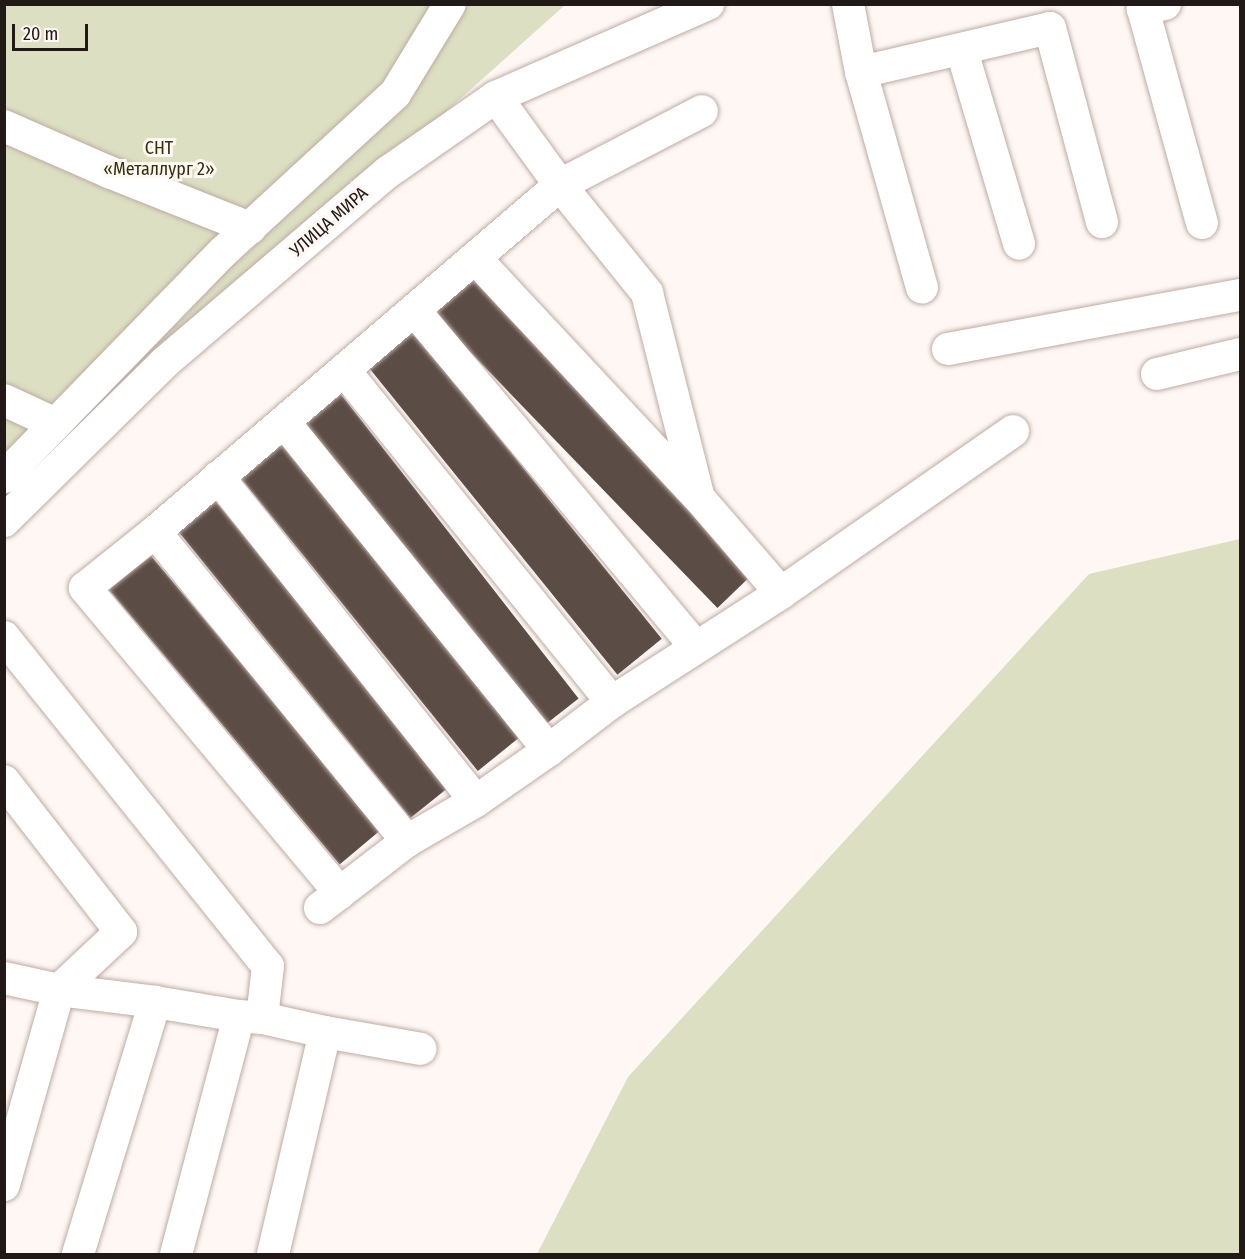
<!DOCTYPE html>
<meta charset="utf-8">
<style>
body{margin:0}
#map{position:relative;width:1245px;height:1259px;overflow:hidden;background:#fef7f3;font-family:"Fira Sans Condensed",sans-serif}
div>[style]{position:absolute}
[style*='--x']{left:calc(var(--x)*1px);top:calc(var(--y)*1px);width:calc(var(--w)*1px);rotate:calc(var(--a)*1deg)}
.green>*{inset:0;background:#dcdfc1}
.building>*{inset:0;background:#5b4c45;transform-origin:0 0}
.roads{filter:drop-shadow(0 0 2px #bdaba3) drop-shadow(0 0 2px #bdaba3)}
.minor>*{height:32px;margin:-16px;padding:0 16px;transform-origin:16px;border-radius:16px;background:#fff}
span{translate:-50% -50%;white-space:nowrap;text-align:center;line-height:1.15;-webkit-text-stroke:6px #fef7f3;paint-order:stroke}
.park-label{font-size:18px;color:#30310d}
.street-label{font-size:18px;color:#201916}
.frame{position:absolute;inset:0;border:6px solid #201916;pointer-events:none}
.scale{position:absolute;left:12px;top:24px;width:76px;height:27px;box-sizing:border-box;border:3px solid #201916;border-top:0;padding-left:8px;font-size:18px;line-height:21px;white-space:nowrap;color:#201916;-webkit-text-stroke:4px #fef7f3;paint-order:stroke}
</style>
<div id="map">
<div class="green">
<div style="clip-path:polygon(5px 5px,565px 5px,5px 506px)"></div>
<div style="clip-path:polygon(1240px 539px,1240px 1254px,537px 1254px,628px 1077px,1089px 574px)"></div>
</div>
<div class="building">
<div style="left:475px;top:275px;width:408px;height:57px;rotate:46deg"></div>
<div style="left:410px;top:328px;width:400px;height:57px;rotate:51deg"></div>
<div style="left:336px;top:388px;width:394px;height:51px;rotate:52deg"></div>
<div style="left:278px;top:440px;width:383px;height:53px;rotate:51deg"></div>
<div style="left:213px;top:498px;width:373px;height:48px;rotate:51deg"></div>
<div style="left:147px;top:551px;width:364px;height:54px;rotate:50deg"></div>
</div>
<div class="roads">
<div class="minor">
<div style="--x:848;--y:4;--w:69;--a:79.2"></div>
<div style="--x:861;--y:72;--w:224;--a:74.2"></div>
<div style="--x:1165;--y:4;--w:23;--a:167"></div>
<div style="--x:1143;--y:9;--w:222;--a:74.6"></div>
<div style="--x:962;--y:51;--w:201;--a:73.5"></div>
<div style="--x:861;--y:72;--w:194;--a:-13.1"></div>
<div style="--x:1050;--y:28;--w:201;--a:75"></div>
<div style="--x:496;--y:97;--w:109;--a:54"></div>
<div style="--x:560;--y:185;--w:139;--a:51.1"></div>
<div style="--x:647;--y:293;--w:211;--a:75.8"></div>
<div style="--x:699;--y:498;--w:125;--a:49.2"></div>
<div style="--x:4;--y:126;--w:115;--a:23.7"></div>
<div style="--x:109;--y:172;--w:152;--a:21.7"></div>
<div style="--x:475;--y:258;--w:325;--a:47"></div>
<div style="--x:414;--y:310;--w:439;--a:50.1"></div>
<div style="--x:948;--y:349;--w:297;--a:-10.5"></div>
<div style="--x:344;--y:370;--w:427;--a:51.1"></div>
<div style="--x:1157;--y:374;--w:85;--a:-13.5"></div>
<div style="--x:4;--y:400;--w:57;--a:24.8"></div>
<div style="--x:284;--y:422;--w:422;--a:51.1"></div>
<div style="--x:4;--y:477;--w:314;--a:-45.8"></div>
<div style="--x:223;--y:252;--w:234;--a:-42.6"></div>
<div style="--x:395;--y:94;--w:105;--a:-58.6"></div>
<div style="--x:218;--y:477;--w:414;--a:51.5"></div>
<div style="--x:4;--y:521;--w:225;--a:-44.6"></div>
<div style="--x:164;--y:363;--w:294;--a:-40.5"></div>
<div style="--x:388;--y:172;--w:131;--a:-34.8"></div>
<div style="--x:496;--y:97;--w:232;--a:-23.7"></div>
<div style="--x:155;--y:532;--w:399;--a:50.8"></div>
<div style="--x:4;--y:637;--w:422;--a:51.3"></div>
<div style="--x:268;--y:966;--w:52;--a:96.6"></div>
<div style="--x:262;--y:1018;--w:23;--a:-175"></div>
<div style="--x:4;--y:781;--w:191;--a:52.2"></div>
<div style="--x:121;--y:932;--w:85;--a:136.9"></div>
<div style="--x:59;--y:990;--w:203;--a:105.8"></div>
<div style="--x:340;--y:893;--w:398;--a:-129.9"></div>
<div style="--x:85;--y:588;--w:90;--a:-38.7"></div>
<div style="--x:155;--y:532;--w:533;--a:-40.59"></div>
<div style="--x:560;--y:185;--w:160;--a:-27.5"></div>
<div style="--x:320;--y:908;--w:110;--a:-37.6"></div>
<div style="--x:407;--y:841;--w:80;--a:-30.1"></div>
<div style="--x:476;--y:801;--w:89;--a:-34.9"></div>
<div style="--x:549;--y:750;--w:79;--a:-37.3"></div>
<div style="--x:612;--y:702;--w:201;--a:-32.8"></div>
<div style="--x:781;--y:593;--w:283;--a:-34.9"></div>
<div style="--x:4;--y:978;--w:56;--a:12.3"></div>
<div style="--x:59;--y:990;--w:97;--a:7.1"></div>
<div style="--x:262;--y:1018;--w:65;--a:12.5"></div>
<div style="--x:78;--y:1254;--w:264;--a:-73"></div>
<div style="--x:155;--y:1002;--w:85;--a:9.5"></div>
<div style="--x:239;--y:1016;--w:246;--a:104.8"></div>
<div style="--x:273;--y:1254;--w:228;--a:-76.8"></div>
<div style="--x:325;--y:1032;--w:97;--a:10"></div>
</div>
</div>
<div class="park-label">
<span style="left:159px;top:159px">СНТ<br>«Металлург 2»</span>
</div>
<div class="street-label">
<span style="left:329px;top:222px;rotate:-41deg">УЛИЦА МИРА</span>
</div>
<div class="frame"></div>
<div class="scale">20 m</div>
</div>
